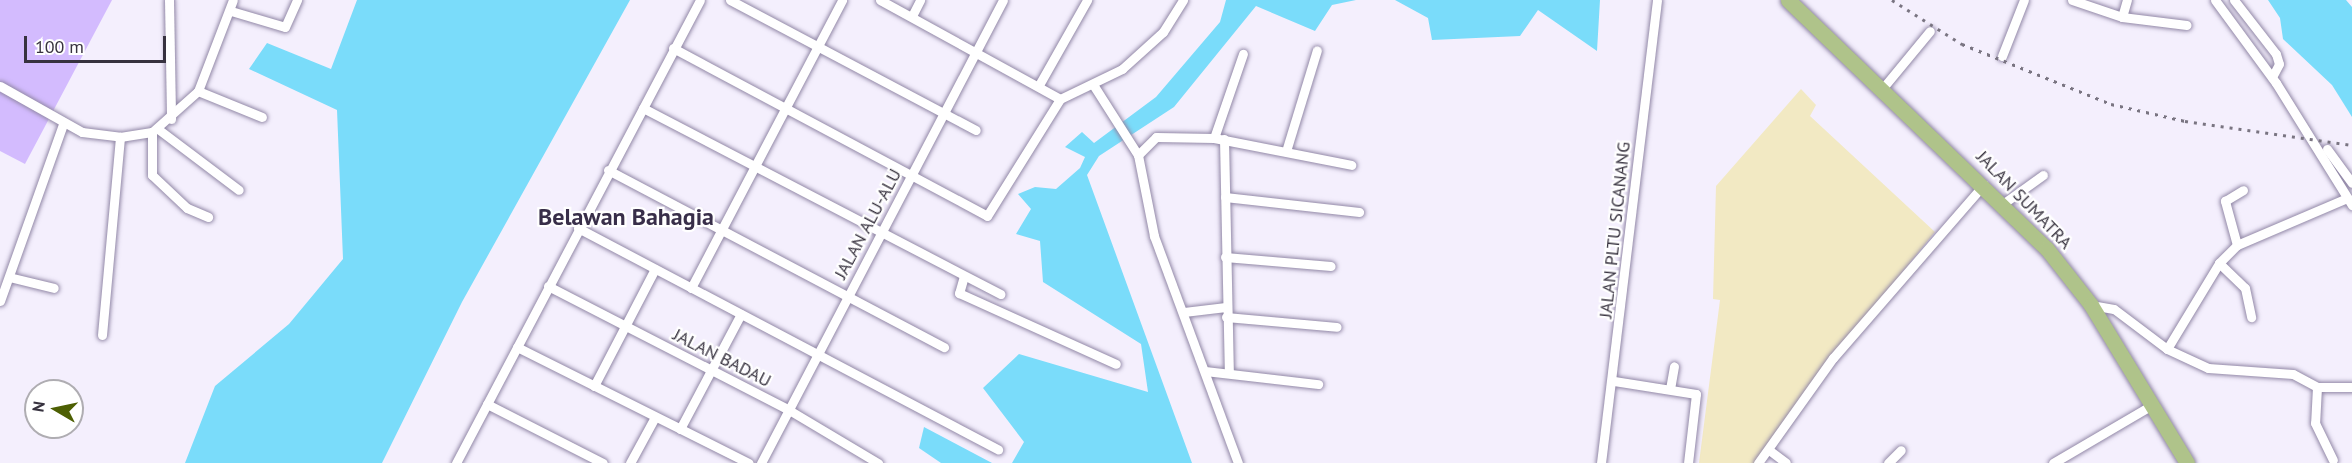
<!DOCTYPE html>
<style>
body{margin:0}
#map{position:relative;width:2352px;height:463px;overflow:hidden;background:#f4effd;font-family:"PT Sans",sans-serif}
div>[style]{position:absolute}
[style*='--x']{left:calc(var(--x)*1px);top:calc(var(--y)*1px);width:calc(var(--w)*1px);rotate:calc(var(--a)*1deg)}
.green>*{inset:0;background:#d3bbfe}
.sand>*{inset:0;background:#f2e9c3}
.water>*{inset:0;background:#7adcfa}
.roads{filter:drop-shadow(0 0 2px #9288a7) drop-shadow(0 0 2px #9288a7)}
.minor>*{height:9px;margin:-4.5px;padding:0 4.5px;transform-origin:4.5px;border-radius:4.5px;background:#fff}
.trunk>*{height:15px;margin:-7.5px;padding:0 7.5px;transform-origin:7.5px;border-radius:7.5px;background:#afc38a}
.rail>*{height:3px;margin-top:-1.5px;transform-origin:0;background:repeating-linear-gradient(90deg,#797481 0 3px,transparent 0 9px)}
span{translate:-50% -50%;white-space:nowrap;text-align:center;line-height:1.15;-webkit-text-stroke:4.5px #fff;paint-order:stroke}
.street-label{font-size:18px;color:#37323f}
.district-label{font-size:24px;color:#382e49;font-weight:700}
.north{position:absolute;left:24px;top:379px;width:60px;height:60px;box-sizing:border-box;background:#fff;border:2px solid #afadb2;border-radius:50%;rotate:279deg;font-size:16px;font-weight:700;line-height:24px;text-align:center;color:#37323f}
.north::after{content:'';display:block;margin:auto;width:21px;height:27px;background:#4d5f03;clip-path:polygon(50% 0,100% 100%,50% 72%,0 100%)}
.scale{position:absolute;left:24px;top:36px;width:142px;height:27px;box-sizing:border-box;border:3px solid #37323f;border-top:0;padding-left:8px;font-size:18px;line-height:21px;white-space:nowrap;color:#37323f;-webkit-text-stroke:4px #fff;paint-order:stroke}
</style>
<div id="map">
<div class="green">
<div style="clip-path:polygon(0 0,112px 0,25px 164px,0 151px)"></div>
</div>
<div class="sand">
<div style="clip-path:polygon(1801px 89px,1816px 105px,1810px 116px,1935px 232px,1811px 384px,1754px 463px,1699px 463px,1720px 300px,1713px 299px,1716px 186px)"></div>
</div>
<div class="water">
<div style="clip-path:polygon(357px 0,630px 0,462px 302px,382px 463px,185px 463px,215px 386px,289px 324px,343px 259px,337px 110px,249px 69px,267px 43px,331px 69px)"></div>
<div style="clip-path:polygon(1226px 0,1356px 0,1332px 5px,1315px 31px,1256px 6px,1174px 107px,1099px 156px,1087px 175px,1192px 463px,1012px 463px,1024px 442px,983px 388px,1019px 354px,1148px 392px,1141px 344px,1043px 282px,1040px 241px,1016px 234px,1031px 209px,1018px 194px,1035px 187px,1056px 189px,1080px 168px,1085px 157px,1065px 147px,1082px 132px,1094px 143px,1156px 97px,1220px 22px)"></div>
<div style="clip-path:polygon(1395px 0,1600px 0,1597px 51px,1538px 10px,1520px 36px,1432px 40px,1428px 18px)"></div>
<div style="clip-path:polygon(2268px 0,2346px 0,2352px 7px,2352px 117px,2332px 85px,2283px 39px,2280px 18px)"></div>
<div style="clip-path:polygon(924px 427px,992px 463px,941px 463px,919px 448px)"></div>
</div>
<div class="roads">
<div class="minor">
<div style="--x:169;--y:0;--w:119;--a:89"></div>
<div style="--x:730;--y:0;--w:278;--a:27.9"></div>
<div style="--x:880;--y:0;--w:205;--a:28.8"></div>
<div style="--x:1060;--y:99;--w:69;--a:-25.8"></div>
<div style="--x:1122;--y:69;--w:55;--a:-42.1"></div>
<div style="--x:1163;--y:32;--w:38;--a:-58"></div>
<div style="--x:2072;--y:0;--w:53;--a:18.8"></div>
<div style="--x:2122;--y:17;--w:65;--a:7"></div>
<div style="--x:2215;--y:0;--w:103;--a:53.7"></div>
<div style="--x:2276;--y:83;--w:144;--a:58.1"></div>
<div style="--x:2234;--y:0;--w:68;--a:52.1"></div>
<div style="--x:2276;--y:54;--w:10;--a:73"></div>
<div style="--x:2279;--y:64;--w:15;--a:118"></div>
<div style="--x:231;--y:11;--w:56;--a:16.5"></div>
<div style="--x:285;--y:27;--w:30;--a:-66"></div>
<div style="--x:912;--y:16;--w:18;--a:-63"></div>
<div style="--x:2122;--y:17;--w:18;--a:-74"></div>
<div style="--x:673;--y:48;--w:356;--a:28.1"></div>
<div style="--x:987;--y:216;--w:138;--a:-58"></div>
<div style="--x:2002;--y:56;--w:60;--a:-68.6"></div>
<div style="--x:1039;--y:85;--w:98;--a:-60.5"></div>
<div style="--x:0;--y:86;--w:94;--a:29.3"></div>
<div style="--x:82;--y:132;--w:38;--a:7"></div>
<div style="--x:120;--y:137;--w:32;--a:-9"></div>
<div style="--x:152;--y:132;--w:62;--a:-41.7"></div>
<div style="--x:198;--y:91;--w:97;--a:-69"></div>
<div style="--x:1094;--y:86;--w:82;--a:57.5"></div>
<div style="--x:1138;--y:155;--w:83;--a:78.8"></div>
<div style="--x:1154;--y:236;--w:242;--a:69.7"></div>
<div style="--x:1882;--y:89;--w:75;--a:-50.4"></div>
<div style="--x:198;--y:91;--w:69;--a:22.1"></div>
<div style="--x:643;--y:108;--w:403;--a:27.5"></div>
<div style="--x:158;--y:129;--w:101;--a:37"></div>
<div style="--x:152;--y:132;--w:43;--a:90"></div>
<div style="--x:152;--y:175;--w:48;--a:43.3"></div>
<div style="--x:187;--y:208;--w:23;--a:23"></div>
<div style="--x:1214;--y:138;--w:89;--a:-71"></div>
<div style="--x:1224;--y:139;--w:234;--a:88.8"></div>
<div style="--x:1287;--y:148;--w:102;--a:-73"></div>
<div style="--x:2327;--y:149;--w:42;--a:53.7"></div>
<div style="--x:1138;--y:155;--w:25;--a:-45"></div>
<div style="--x:1156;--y:137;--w:58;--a:1"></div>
<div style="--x:1214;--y:138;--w:140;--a:11.1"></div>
<div style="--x:608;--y:170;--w:380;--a:27.8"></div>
<div style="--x:1225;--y:197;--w:135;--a:6.4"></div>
<div style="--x:2004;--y:203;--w:48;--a:-35.7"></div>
<div style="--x:578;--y:228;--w:475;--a:27.8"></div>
<div style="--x:2237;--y:245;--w:46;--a:-105.3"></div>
<div style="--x:2225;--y:201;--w:21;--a:-31"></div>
<div style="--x:1225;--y:257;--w:106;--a:4.9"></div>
<div style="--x:2219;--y:263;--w:36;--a:44"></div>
<div style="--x:2245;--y:288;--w:30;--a:78"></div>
<div style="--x:964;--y:276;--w:18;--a:106"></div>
<div style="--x:959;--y:293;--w:172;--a:24.3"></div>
<div style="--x:9;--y:277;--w:46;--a:13.7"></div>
<div style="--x:548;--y:286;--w:271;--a:27.2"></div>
<div style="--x:789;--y:410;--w:104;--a:30.8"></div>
<div style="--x:691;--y:288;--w:325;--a:-62.3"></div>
<div style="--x:0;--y:301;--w:188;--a:-70.4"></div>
<div style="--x:2091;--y:305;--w:23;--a:10"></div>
<div style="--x:2114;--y:309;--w:66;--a:37"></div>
<div style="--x:2167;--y:349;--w:45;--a:24.9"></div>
<div style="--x:2208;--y:368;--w:85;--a:4"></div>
<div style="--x:2293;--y:374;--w:27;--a:28"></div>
<div style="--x:2317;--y:387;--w:35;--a:0"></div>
<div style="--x:1184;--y:312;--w:42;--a:-6.8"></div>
<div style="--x:1226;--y:317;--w:111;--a:5.1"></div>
<div style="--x:102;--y:335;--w:199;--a:-84.8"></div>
<div style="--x:517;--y:347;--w:259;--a:26.6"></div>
<div style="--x:2167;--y:349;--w:100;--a:-58.8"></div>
<div style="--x:2219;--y:263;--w:25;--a:-45"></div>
<div style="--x:2237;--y:245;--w:120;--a:-23.1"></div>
<div style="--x:1205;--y:371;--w:114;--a:6.6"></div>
<div style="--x:1614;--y:381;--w:83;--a:9"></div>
<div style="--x:1696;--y:394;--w:69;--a:96.6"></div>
<div style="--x:594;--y:386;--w:132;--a:-62.5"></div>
<div style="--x:2317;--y:387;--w:36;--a:93"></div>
<div style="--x:2315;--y:423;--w:41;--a:64.1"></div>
<div style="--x:1670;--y:389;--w:23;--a:-80"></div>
<div style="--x:487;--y:404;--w:130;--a:27"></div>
<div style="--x:680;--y:429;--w:130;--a:-62.1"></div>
<div style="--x:1769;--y:450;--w:21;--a:37"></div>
<div style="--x:456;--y:463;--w:523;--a:-62.21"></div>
<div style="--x:630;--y:463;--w:52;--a:-61.5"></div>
<div style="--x:761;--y:463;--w:522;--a:-62.4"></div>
<div style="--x:1601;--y:463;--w:466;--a:-83.1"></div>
<div style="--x:1758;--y:463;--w:129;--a:-54.5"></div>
<div style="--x:1833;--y:358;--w:230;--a:-49"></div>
<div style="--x:1888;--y:463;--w:18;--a:-45"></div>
<div style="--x:2053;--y:463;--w:115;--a:-30.4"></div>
</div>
<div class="trunk">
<div style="--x:1788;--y:0;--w:359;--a:43.9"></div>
<div style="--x:2047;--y:249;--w:71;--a:51.8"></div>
<div style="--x:2091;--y:305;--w:185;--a:58.7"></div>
</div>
</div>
<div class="rail">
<div style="--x:1892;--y:0;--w:83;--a:32.2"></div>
<div style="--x:1962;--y:44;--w:161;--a:21.9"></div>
<div style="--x:2111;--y:104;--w:76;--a:12.9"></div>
<div style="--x:2185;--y:121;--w:169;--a:8.2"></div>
</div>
<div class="street-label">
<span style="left:2024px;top:200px;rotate:46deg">JALAN SUMATRA</span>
<span style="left:868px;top:224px;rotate:-62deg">JALAN ALU-ALU</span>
<span style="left:1615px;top:230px;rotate:-84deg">JALAN PLTU SICANANG</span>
<span style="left:722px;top:358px;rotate:27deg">JALAN BADAU</span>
</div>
<div class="district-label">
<span style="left:626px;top:217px">Belawan Bahagia</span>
</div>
<div class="north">N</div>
<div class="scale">100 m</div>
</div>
